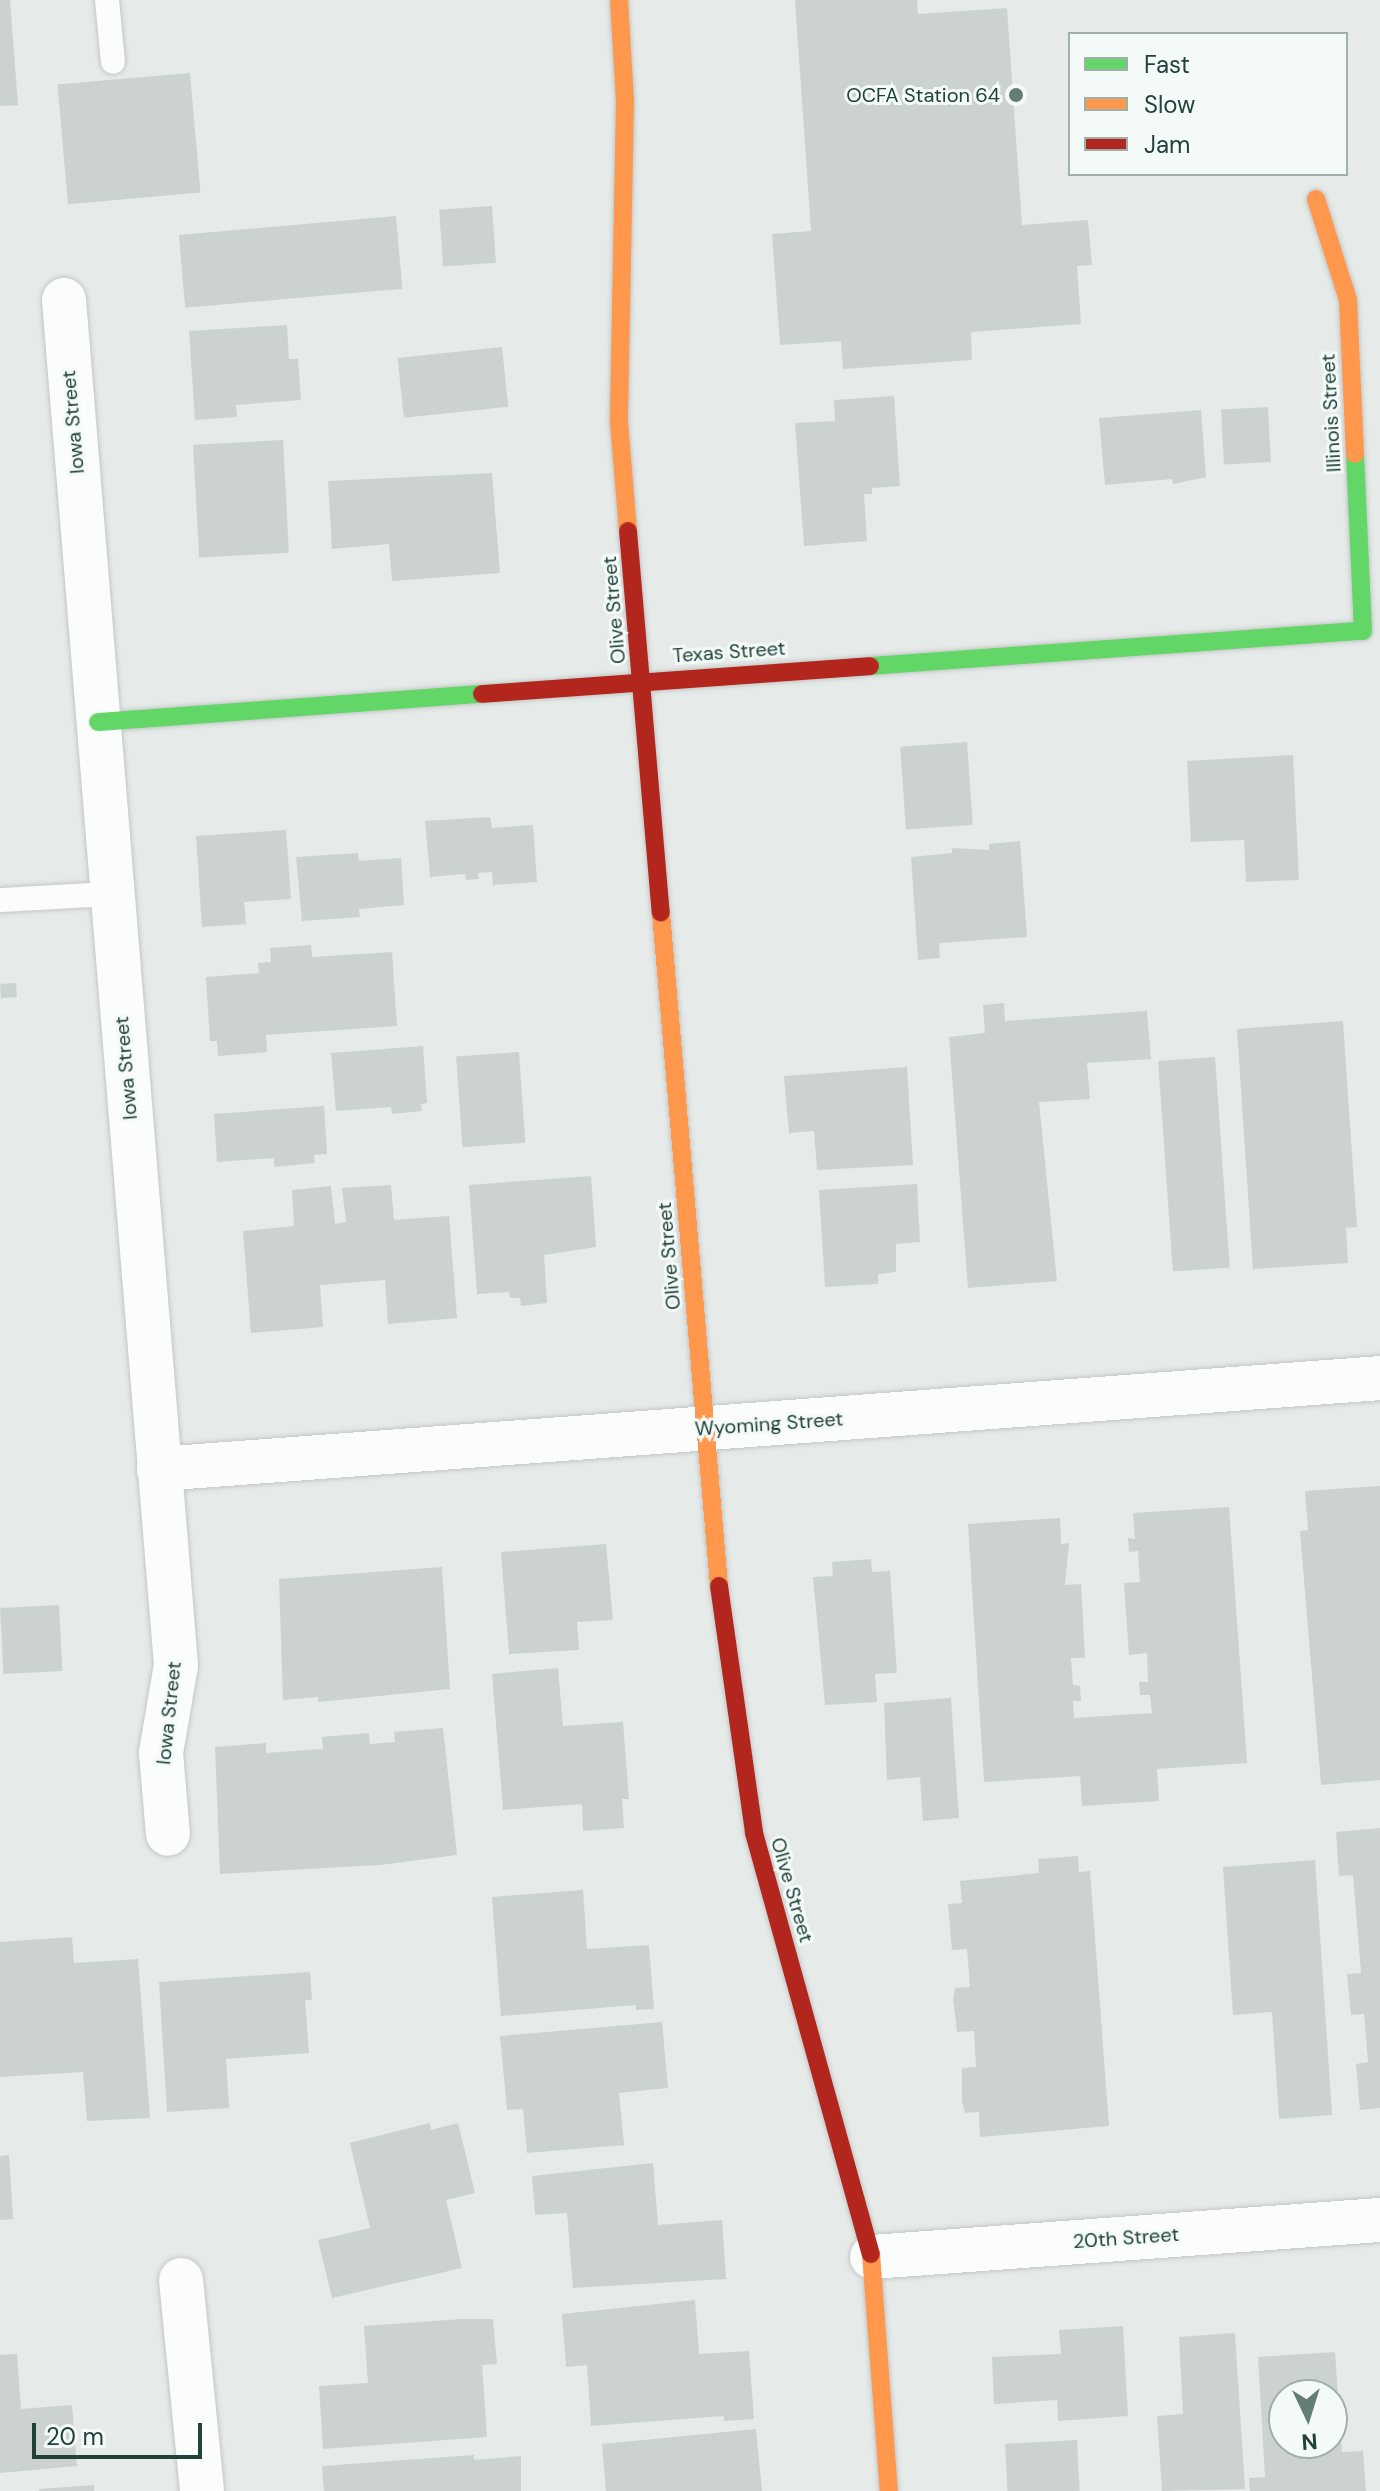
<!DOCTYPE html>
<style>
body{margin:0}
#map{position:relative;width:1380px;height:2491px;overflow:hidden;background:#e6ebe9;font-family:"DM Sans",sans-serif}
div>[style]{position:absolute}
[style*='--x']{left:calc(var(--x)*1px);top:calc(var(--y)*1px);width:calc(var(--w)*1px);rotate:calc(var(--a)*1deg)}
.building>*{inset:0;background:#ccd2d0;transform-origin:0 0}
.roads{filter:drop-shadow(0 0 2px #c3c8c6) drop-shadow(0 0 2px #c3c8c6)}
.lane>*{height:24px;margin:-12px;padding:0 12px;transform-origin:12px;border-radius:12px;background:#fbfcfc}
.street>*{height:44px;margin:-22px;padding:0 22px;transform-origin:22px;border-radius:22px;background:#fbfcfc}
.fast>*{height:18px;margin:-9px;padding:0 9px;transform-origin:9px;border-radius:9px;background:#63d668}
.slow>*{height:18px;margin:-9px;padding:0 9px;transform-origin:9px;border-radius:9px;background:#ff974d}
.jam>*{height:18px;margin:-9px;padding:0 9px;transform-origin:9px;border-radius:9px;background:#b3261e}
.dots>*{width:22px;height:22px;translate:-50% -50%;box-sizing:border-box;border:4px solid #f4faf7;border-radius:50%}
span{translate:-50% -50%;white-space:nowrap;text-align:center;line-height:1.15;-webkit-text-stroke:6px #f4faf7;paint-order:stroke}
.poi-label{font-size:20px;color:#20423a}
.right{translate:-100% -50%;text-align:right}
.street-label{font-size:20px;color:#20423a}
.legend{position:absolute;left:1068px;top:32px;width:280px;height:144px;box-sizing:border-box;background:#f4faf7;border:2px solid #9fb0ab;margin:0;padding:10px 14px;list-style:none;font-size:24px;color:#20423a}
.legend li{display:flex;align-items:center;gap:16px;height:40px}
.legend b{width:40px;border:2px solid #9fb0ab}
.north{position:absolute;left:1268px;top:2379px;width:80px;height:80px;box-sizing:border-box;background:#f4faf7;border:2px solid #9fb0ab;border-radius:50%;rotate:176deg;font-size:22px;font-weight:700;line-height:32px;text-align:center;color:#20423a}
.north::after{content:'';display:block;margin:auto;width:28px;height:36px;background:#657d77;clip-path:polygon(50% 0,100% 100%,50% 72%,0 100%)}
.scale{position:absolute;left:32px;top:2423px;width:170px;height:36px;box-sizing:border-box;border:4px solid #20423a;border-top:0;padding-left:10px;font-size:24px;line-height:28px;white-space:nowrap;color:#20423a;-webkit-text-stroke:6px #f4faf7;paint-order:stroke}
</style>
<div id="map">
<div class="building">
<div style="clip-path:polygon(0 0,10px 0,18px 105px,0 106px)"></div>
<div style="clip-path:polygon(795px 0,917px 0,918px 14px,1007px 8px,1022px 225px,1088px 220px,1092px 265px,1077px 266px,1081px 324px,971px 332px,972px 360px,843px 369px,841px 341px,780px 345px,772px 234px,811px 231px)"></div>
<div style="left:190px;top:73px;width:120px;height:133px;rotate:85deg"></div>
<div style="left:492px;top:206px;width:57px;height:53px;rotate:86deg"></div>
<div style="left:396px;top:216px;width:73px;height:218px;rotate:85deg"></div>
<div style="clip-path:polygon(287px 325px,289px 359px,298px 359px,301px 400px,236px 405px,237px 417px,195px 420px,189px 331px)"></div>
<div style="left:502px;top:347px;width:60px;height:105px;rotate:84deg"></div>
<div style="clip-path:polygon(894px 396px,900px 486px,872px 488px,872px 494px,864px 494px,867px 541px,804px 546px,795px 423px,835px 421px,834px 400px)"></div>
<div style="left:1268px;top:407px;width:55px;height:47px;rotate:87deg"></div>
<div style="clip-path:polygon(1201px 410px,1206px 477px,1173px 484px,1172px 479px,1105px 485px,1099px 418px)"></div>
<div style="left:283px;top:440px;width:113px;height:90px;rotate:87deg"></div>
<div style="clip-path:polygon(492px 473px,500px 573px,392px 581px,389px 544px,332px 549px,328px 481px)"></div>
<div style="left:967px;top:742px;width:83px;height:67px;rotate:86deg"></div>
<div style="clip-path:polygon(1293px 755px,1299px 880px,1246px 882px,1244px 840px,1191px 842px,1187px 761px)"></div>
<div style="clip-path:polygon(490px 817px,492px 828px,533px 825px,537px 882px,493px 885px,492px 872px,478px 873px,479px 879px,466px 880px,465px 874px,430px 877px,425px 821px)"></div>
<div style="clip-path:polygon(286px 830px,291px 899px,244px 902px,246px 924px,202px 927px,196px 836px)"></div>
<div style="clip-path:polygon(1020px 841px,1027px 937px,939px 943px,940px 958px,918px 960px,911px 857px,952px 853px,952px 848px,989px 850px,989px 844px)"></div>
<div style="clip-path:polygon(358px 853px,359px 861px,401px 858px,404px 905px,359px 909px,360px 917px,302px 921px,296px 857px)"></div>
<div style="clip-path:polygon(311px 945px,312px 957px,392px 952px,397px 1026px,266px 1035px,267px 1052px,218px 1056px,217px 1041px,210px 1041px,206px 977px,259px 973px,258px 963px,271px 962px,270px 948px)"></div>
<div style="left:16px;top:983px;width:14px;height:16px;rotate:86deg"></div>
<div style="clip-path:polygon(1004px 1003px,1005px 1021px,1147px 1011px,1151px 1059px,1087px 1063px,1090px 1099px,1039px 1102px,1057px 1281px,968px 1288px,949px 1037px,985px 1033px,983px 1005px)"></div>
<div style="clip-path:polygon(1343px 1021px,1357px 1227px,1346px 1228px,1348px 1263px,1253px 1269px,1237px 1029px)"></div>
<div style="clip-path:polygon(423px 1046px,427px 1103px,421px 1104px,422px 1111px,392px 1114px,391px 1107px,336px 1111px,331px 1053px)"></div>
<div style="left:519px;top:1052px;width:91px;height:63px;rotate:86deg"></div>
<div style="left:1215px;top:1057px;width:211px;height:57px;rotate:86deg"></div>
<div style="clip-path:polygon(907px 1067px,913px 1165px,817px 1170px,814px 1131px,789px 1133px,784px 1076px)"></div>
<div style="clip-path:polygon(324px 1106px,327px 1154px,314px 1155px,315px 1163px,274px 1167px,274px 1158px,217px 1162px,214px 1114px)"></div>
<div style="clip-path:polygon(591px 1176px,596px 1247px,544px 1255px,547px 1303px,521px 1306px,520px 1298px,510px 1298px,509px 1292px,477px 1294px,469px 1185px)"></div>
<div style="clip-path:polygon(917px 1184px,920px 1242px,896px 1244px,896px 1272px,878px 1274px,878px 1284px,825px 1287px,819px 1190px)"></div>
<div style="clip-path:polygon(391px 1185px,394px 1220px,449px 1216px,457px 1318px,388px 1324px,385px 1280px,320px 1285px,323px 1327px,251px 1333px,243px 1231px,294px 1226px,292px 1190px,331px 1186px,335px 1224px,346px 1222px,342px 1188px)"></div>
<div style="clip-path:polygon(1380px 1486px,1380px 1780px,1321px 1785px,1300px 1531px,1308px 1530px,1305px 1491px)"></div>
<div style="clip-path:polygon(1229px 1507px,1247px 1763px,1157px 1769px,1159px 1801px,1082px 1806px,1080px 1776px,984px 1782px,968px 1524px,1060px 1518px,1061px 1544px,1069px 1543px,1065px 1585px,1081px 1584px,1085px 1658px,1071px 1658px,1073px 1685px,1080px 1686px,1081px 1701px,1073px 1701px,1074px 1718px,1152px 1713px,1150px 1695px,1140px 1695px,1139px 1682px,1148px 1682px,1147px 1653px,1129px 1655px,1124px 1583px,1140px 1582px,1138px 1551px,1129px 1552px,1128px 1538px,1135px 1539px,1133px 1513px)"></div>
<div style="clip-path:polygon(606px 1544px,613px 1620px,577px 1622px,579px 1650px,509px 1654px,501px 1552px)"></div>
<div style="clip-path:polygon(871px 1559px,872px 1572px,890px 1571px,897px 1673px,875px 1674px,877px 1702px,825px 1705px,813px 1577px,833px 1576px,832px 1562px)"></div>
<div style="clip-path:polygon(442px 1567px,450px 1689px,318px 1702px,318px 1697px,283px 1700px,279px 1579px)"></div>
<div style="left:59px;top:1605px;width:66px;height:59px;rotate:87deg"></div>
<div style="clip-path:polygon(558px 1668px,563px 1726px,623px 1722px,629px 1799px,622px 1799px,624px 1828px,583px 1831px,582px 1804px,503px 1810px,492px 1674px)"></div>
<div style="clip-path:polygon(951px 1698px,959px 1818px,923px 1821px,920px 1777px,887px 1780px,884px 1703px)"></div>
<div style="clip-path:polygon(443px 1728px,457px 1855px,380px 1865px,220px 1874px,215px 1747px,266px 1743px,266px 1753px,323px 1749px,322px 1737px,369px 1733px,370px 1744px,395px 1742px,394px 1732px)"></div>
<div style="clip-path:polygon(1380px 1828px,1380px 2108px,1360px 2110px,1356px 2064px,1368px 2062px,1364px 2014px,1351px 2015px,1347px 1974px,1361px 1973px,1353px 1875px,1339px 1876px,1336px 1832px)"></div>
<div style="clip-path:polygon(1078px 1856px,1079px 1872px,1090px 1871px,1109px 2126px,980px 2137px,979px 2112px,965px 2113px,962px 2102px,962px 2068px,976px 2067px,974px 2031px,957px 2032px,953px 1999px,955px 1988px,970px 1987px,967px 1949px,952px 1950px,948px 1904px,962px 1903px,960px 1881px,1039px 1873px,1038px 1859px)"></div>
<div style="clip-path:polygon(1315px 1860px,1332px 2115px,1279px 2119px,1272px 2012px,1233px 2015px,1223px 1867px)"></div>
<div style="clip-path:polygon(583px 1890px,587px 1949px,649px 1945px,654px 2009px,636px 2010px,636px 2005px,501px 2016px,492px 1897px)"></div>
<div style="clip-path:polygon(72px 1937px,74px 1963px,138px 1959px,150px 2118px,87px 2121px,83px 2072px,0 2077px,0 1942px)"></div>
<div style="clip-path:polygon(310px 1972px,312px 2000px,305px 2000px,309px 2053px,226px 2059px,229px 2108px,167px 2112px,159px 1982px)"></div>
<div style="clip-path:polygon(662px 2022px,668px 2088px,619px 2093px,624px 2145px,527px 2153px,523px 2109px,507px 2110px,500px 2036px)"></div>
<div style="clip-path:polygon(430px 2123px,431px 2130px,458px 2123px,475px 2193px,446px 2200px,462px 2268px,332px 2298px,318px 2240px,370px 2228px,350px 2143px)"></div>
<div style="clip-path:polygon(9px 2155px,13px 2219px,0 2220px,0 2156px)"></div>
<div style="clip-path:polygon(653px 2163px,658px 2225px,722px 2220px,726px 2279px,573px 2288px,567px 2213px,535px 2215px,532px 2176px)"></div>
<div style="clip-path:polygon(695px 2300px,699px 2354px,749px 2351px,754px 2419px,724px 2421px,724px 2416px,591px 2426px,587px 2365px,566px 2367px,562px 2314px)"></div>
<div style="clip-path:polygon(461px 2319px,493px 2319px,497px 2364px,482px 2365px,487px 2437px,323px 2449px,319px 2386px,368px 2383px,364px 2326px)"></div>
<div style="clip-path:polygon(1123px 2326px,1128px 2416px,1058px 2421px,1057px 2400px,994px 2404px,992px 2357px,1061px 2354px,1059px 2330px)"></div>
<div style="clip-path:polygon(1235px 2333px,1245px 2489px,1162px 2491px,1157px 2416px,1183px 2414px,1179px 2337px)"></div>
<div style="clip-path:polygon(evenodd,1335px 2352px,1342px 2452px,1363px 2451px,1366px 2491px,1250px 2491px,1249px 2478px,1265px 2477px,1258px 2357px,1335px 2352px,1284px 2395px,1332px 2395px,1332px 2443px,1284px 2443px,1284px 2395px)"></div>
<div style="clip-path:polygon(17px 2354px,21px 2409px,72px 2405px,77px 2466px,0 2473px,0 2355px)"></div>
<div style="clip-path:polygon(756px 2429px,762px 2491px,606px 2491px,602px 2444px)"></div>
<div style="left:1077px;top:2440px;width:51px;height:72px;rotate:87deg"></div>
<div style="clip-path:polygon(474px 2455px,474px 2460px,521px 2456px,521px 2491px,324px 2491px,322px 2466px)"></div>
<div style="clip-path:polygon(94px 2485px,94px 2491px,39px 2491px,39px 2489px)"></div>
</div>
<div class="roads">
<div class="lane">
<div style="--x:107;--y:0;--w:62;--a:84.5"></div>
<div style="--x:0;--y:900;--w:111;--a:-3.1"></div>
</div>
<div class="street">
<div style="--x:64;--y:300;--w:1370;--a:85.31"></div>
<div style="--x:176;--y:1665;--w:89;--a:99.7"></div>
<div style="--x:161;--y:1753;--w:81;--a:85.1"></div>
<div style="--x:159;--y:1469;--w:1224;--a:-4.26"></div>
<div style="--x:872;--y:2257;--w:509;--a:-4.17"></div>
<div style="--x:181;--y:2280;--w:212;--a:84.3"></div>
</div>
<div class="fast">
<div style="--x:870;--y:666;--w:494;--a:-4.1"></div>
<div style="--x:1363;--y:631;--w:177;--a:-92.6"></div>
<div style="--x:98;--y:722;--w:385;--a:-4.2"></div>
</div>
<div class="slow">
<div style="--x:619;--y:0;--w:102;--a:86.6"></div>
<div style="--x:625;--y:102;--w:320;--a:91.1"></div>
<div style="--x:619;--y:422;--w:109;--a:85.3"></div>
<div style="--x:1316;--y:199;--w:106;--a:72.4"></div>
<div style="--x:1348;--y:300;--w:154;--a:87.4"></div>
<div style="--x:661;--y:913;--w:675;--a:85.07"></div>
<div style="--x:871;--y:2254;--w:238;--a:85.7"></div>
</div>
<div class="jam">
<div style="--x:628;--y:531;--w:383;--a:85.1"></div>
<div style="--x:482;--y:694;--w:389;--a:-4.1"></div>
<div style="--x:719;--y:1586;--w:249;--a:81.9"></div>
<div style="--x:754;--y:1833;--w:437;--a:74.5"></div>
</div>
</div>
<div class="dots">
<div style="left:1016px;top:95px;background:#657d77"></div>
</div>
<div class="poi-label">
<span class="right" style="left:1000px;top:95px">OCFA Station 64</span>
</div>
<div class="street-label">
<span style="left:1331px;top:413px;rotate:-93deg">Illinois Street</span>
<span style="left:73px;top:422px;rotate:-95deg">Iowa Street</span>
<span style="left:614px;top:610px;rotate:-95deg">Olive Street</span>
<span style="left:729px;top:652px;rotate:-4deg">Texas Street</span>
<span style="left:126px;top:1068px;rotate:-95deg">Iowa Street</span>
<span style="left:669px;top:1256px;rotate:-95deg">Olive Street</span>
<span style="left:769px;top:1424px;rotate:-4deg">Wyoming Street</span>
<span style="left:169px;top:1713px;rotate:-84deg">Iowa Street</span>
<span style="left:792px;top:1890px;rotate:74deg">Olive Street</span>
<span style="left:1126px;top:2238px;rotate:-4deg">20th Street</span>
</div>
<ul class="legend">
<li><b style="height:10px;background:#63d668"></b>Fast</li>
<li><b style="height:10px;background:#ff974d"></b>Slow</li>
<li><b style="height:10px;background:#b3261e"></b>Jam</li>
</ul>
<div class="north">N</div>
<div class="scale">20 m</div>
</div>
